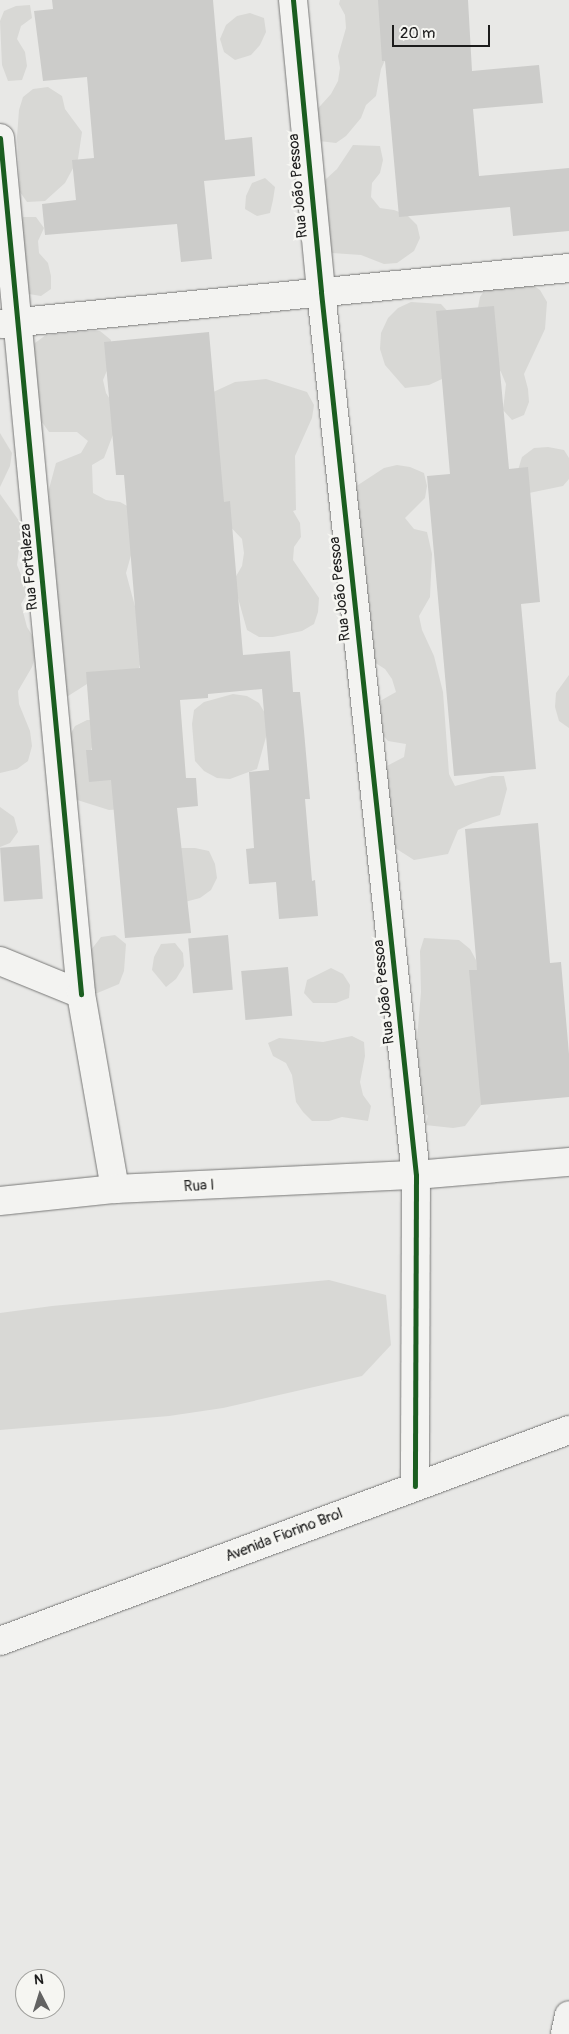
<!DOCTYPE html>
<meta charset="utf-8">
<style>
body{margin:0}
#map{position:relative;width:569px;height:2034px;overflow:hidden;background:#e8e8e6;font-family:Pangolin,sans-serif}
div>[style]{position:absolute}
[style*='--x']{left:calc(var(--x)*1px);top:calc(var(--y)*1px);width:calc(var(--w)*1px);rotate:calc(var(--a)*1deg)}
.built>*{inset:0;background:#d8d8d5}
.building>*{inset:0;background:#ccccca;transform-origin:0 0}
.roads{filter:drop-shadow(0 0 1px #787877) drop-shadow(0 0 1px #787877)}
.minor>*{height:28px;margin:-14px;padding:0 14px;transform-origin:14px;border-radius:14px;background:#f3f3f1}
.cycleway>*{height:5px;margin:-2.5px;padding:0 2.5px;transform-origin:2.5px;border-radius:2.5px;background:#1b5e20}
span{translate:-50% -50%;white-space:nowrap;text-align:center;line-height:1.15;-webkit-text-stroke:5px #f6f6f2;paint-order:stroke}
.street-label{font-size:15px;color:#1c1c1c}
.north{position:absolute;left:15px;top:1969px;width:50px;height:50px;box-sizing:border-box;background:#f6f6f2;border:1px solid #9f9f9c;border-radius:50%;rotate:355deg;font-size:14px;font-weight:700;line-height:20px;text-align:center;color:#1c1c1c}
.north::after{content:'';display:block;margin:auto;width:18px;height:22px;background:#636363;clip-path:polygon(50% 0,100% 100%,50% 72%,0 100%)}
.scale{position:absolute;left:392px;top:25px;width:98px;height:22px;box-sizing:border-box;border:2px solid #1c1c1c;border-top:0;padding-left:6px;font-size:15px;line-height:18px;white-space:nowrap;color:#1c1c1c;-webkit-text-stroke:4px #f6f6f2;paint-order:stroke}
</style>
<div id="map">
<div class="built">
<div style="clip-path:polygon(340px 0,379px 0,392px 45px,381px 69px,376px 96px,366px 105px,361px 118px,346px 136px,336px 143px,319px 141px,312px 115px,331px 94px,338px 81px,340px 68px,338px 56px,346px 28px,345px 15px,339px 4px)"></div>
<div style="clip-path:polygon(30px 5px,32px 18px,21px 26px,17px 39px,25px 52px,27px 66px,22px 80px,8px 81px,2px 65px,0 21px,4px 11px,16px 6px)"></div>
<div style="clip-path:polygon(250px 13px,264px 18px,266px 32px,260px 45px,251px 55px,235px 60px,224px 52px,220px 39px,226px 25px,237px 16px)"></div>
<div style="clip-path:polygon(48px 87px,62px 96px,65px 109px,82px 132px,78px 159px,65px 183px,45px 201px,27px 202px,20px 192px,17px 137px,19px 110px,23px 97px,33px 89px)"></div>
<div style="clip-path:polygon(353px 145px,380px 146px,383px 160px,380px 173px,372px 183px,371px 197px,380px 208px,394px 210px,407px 215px,417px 225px,420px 238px,414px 251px,397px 263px,384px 264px,361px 255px,332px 253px,324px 243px,320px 191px,326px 179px,337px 169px)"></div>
<div style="clip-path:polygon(265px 178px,275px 187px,273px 200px,270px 213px,257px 216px,245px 209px,246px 196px,252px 183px)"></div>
<div style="clip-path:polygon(23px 217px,36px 217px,44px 228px,38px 241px,39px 253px,48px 263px,51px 276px,51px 289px,41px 296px,29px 294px,20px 228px)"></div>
<div style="clip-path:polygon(527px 281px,540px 290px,547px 302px,545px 329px,524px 374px,528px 389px,529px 402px,524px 415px,512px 420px,503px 410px,506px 384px,501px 372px,482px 352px,477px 313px,480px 297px,488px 285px)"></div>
<div style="clip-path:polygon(411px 302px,441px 304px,451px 315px,442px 379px,429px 385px,405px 388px,385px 365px,380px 349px,381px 333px,388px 318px,398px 308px)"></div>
<div style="clip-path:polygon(86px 331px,100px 331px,111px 340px,108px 368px,103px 380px,106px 393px,113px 404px,114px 432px,104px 458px,92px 465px,93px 493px,106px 500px,120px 502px,131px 508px,133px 548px,126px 573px,144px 640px,143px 655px,139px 668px,129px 677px,87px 684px,65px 698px,48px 502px,49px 489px,56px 463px,81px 453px,88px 441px,77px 432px,49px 432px,42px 422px,33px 352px,35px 343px,46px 335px)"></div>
<div style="clip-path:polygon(266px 379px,307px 392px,314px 405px,312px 418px,295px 456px,296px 510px,293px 511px,300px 523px,301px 537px,294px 547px,293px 560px,319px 598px,318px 612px,314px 624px,302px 631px,273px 637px,259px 637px,247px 630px,236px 591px,235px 578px,242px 566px,244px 553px,242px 539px,223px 519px,209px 394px,235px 382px)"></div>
<div style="clip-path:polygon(0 433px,12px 453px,10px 466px,0 487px)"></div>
<div style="clip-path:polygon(548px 447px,564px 450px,569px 458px,569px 479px,563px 486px,529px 493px,518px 470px,522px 457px,534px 448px)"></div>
<div style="clip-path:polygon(397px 465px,410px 467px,424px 473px,427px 486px,425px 498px,405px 518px,414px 529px,427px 532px,432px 554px,430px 597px,419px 616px,422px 630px,434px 656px,443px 692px,449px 774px,455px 786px,492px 776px,504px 776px,507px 789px,500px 815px,473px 823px,458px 830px,448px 854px,414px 860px,392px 846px,383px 768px,404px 757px,406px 744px,388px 741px,373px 724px,373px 705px,396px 692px,392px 679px,385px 669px,369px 659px,355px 487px,384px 468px)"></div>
<div style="clip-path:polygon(0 494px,22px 525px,17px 565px,28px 592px,21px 604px,27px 627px,35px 640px,36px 653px,32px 667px,18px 691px,19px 704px,30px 731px,32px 746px,28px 761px,17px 769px,0 773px)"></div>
<div style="clip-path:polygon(569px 675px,569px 728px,559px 721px,555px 707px,556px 693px)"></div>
<div style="clip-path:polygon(233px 694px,247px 696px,259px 703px,266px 715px,268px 730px,257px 769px,230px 779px,217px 778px,204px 771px,195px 761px,192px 724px,194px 710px,204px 702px)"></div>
<div style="clip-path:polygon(87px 720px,101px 720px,88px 759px,131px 783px,123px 809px,109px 810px,71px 798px,69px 737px,75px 726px)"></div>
<div style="clip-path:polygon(0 807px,14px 817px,18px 832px,10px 843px,0 847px)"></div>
<div style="clip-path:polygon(181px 848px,195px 848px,209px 851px,215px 864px,217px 878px,211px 890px,200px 898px,181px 903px)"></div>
<div style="clip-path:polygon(115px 935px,126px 944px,124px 971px,119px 984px,95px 994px,87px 985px,84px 959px,101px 937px)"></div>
<div style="clip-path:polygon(424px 938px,459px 940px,470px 949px,476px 960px,479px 976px,481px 1105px,465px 1126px,453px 1128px,425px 1125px,428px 1116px,418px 1106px,414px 1074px,421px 992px,420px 951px)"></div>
<div style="clip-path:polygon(175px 943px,183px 953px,184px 966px,176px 979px,166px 987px,152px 970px,154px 957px,161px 944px)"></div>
<div style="clip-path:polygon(331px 968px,343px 974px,350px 985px,349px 998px,336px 1003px,313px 1003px,304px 993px,307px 980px)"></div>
<div style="clip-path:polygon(352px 1036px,364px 1042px,365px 1056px,360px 1082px,363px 1095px,371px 1106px,368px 1121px,342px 1117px,329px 1121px,312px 1121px,303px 1112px,296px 1102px,292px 1075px,286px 1063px,273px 1056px,268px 1043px,279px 1038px,323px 1042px)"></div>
<div style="clip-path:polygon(329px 1280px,386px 1295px,391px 1345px,362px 1376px,223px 1408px,169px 1416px,0 1430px,0 1313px,52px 1306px)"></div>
</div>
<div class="building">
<div style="clip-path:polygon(52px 0,213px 0,225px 140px,252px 137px,255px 176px,204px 181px,212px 259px,181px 262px,177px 224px,45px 235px,42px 204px,76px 200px,72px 160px,94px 158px,87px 77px,43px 81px,34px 11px,53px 9px)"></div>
<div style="clip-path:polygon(378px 0,468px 0,472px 71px,539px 65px,543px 103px,473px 109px,479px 176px,569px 168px,569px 231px,513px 236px,510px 207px,399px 217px,385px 61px,382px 61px)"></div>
<div style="clip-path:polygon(494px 306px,509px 469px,528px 467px,540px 602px,521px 604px,536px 769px,454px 776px,427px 476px,450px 474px,436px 311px)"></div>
<div style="clip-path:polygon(209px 332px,224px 502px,230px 501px,243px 655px,290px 651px,293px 692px,300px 692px,304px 731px,310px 799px,305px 799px,312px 881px,315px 880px,318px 916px,279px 919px,276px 882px,249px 884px,246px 849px,254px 848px,249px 772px,269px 770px,262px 689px,208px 694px,208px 698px,180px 700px,186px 778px,196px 778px,198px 806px,177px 808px,191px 933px,125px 938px,111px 780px,89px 782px,86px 750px,92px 750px,86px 672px,140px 668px,124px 475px,116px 475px,104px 342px)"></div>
<div style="clip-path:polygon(538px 823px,550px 963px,561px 962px,569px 1054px,569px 1097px,481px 1105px,469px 970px,477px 970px,465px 829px)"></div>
<div style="left:39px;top:845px;width:54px;height:39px;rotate:86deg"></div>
<div style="left:228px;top:935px;width:55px;height:40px;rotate:85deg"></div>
<div style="left:288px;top:967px;width:49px;height:47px;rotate:85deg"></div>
</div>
<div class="roads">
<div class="minor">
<div style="--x:293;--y:0;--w:293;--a:84.5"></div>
<div style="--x:321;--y:292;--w:888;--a:83.86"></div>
<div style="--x:416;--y:1175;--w:311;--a:90.2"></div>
<div style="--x:0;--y:138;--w:860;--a:84.59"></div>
<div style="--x:0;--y:324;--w:572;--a:-5.62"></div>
<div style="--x:0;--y:961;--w:87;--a:22.2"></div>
<div style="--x:81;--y:994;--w:198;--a:80.1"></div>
<div style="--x:115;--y:1189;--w:301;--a:-2.7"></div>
<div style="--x:416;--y:1175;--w:154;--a:-4.9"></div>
<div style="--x:0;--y:1201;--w:116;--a:-6"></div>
<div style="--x:0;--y:1641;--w:607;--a:-20.35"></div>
<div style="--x:565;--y:2034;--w:19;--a:-78"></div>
</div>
</div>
<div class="cycleway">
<div style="--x:293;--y:0;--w:293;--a:84.5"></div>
<div style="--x:321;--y:292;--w:888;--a:83.86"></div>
<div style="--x:416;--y:1175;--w:311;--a:90.2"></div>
<div style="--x:0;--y:138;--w:860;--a:84.59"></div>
</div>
<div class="street-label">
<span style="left:298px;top:186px;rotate:-95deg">Rua João Pessoa</span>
<span style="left:29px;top:567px;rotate:-95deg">Rua Fortaleza</span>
<span style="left:340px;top:589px;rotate:-96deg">Rua João Pessoa</span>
<span style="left:384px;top:992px;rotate:-96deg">Rua João Pessoa</span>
<span style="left:199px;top:1186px;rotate:-3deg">Rua I</span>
<span style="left:284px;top:1535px;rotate:-21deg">Avenida Fiorino Brol</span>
</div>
<div class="north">N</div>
<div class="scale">20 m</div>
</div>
